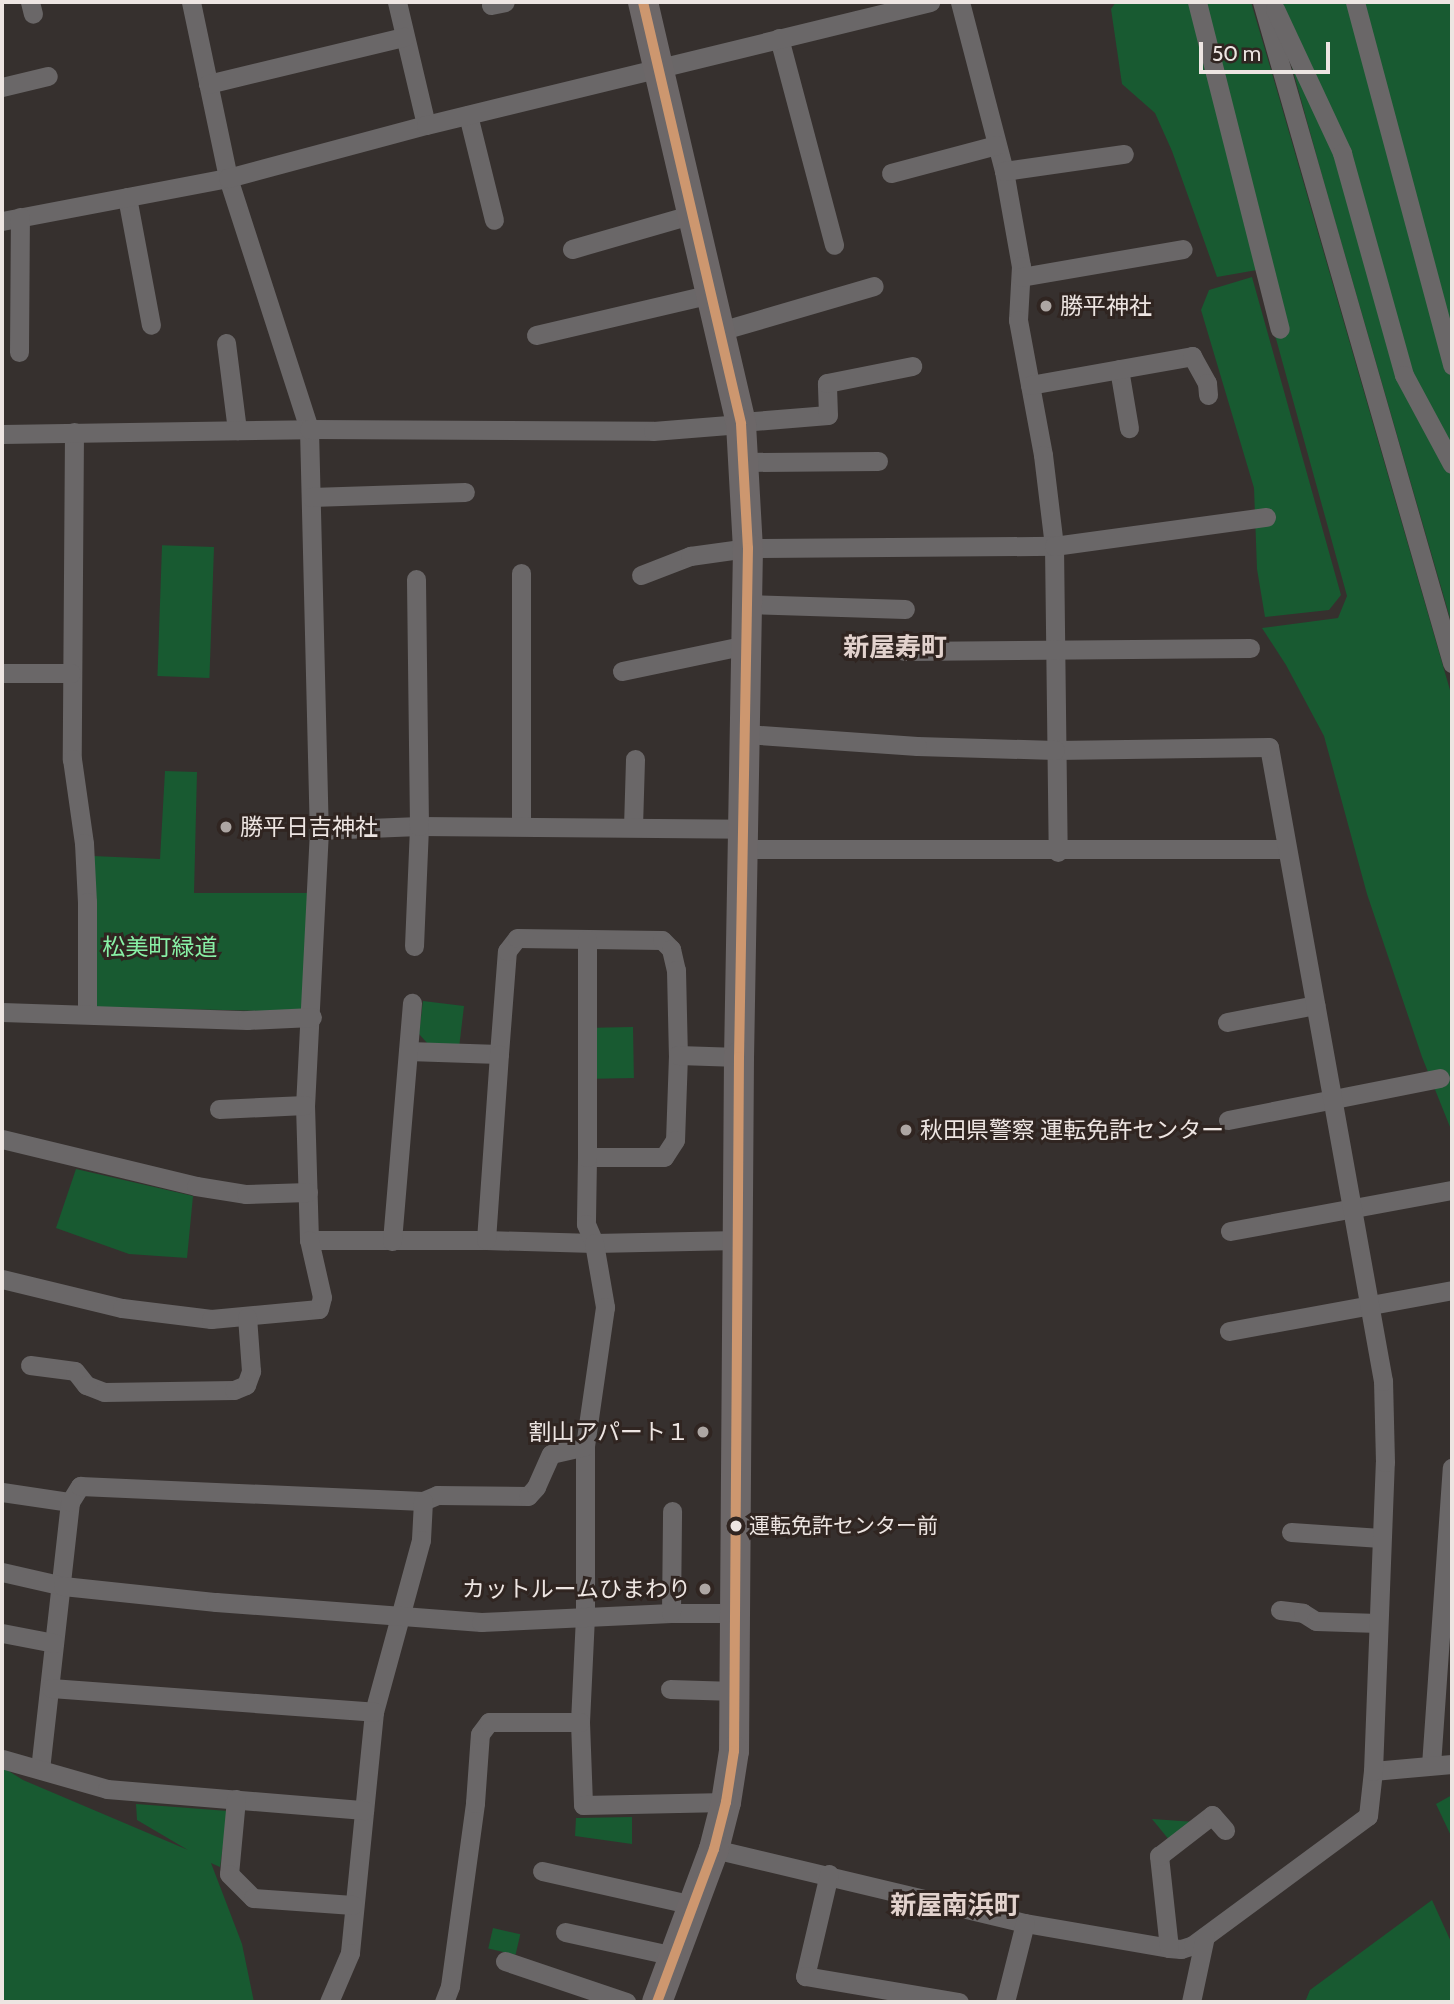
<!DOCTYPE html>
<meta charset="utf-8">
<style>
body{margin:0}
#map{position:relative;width:1454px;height:2004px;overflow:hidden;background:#36302e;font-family:Cabin,"Noto Sans JP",sans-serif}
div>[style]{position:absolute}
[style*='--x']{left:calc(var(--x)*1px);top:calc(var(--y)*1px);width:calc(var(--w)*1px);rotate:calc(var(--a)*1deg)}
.green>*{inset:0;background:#185a31;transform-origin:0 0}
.street>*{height:19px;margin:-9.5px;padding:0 9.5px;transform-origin:9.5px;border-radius:9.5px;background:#6a6768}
.primary>*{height:30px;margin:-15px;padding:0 15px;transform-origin:15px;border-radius:15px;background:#6c6768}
.bus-1>*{height:10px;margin:-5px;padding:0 5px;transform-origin:5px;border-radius:5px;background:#cd976f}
.dots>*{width:19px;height:19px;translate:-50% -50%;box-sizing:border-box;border:4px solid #302521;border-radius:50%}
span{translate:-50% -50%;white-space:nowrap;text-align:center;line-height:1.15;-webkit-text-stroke:6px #302521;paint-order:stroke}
.bus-label{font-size:21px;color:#ede5e2}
.left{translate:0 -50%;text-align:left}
.poi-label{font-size:23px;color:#ede5e2}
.right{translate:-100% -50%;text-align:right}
.park-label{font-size:23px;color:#88f1a6}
.quarter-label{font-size:26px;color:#e2d2cd;font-weight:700}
.frame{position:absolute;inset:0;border:4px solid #ede5e2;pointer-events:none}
.scale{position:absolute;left:1199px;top:42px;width:131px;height:32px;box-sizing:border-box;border:4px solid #ede5e2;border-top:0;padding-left:9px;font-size:21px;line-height:24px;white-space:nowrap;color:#ede5e2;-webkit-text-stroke:5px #302521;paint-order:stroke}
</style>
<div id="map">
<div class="green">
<div style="clip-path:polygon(1116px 2px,1251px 2px,1274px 80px,1452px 697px,1452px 1132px,1422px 1057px,1367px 894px,1324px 736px,1286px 665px,1262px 628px,1338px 618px,1347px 596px,1257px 270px,1217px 277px,1172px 151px,1155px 113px,1122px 84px,1111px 9px)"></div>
<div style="clip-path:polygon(1274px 2px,1452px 2px,1452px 625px,1326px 190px)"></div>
<div style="clip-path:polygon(1252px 277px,1341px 595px,1329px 610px,1265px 617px,1257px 569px,1254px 488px,1201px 310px,1209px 290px)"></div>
<div style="left:214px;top:547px;width:131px;height:52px;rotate:92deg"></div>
<div style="clip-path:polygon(165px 771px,197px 772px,194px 893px,312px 893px,307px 1012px,95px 1007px,97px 937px,93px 856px,160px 859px)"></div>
<div style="clip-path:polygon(423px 1001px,464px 1006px,459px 1048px,428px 1044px,419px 1034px)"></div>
<div style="left:633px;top:1027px;width:51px;height:38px;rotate:89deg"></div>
<div style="clip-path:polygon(76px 1169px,193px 1196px,187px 1258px,129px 1254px,56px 1228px)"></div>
<div style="clip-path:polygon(2px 1767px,23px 1780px,188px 1850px,137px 1820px,136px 1804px,228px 1811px,220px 1867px,211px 1863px,242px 1944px,254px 2002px,2px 2002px)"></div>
<div style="clip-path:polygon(1452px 1795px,1452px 1838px,1436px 1804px)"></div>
<div style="clip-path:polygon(632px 1817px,632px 1844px,575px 1836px,576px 1818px)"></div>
<div style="clip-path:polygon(1152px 1819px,1196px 1822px,1170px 1841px)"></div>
<div style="clip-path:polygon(1432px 1900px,1452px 1944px,1452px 2002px,1305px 2002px,1310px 1990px)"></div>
<div style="left:493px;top:1928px;width:28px;height:21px;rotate:13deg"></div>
</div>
<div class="street">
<div style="--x:30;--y:2;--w:12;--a:76"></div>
<div style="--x:191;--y:2;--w:180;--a:78.1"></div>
<div style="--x:228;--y:178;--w:264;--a:72.1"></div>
<div style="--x:309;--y:429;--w:401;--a:88.6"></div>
<div style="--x:319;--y:830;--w:275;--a:92.9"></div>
<div style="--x:305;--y:1105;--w:135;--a:88.3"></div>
<div style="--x:309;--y:1240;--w:177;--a:0"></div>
<div style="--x:486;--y:1240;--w:108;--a:1.6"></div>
<div style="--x:594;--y:1243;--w:144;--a:-1.2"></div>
<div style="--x:397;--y:2;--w:126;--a:76.7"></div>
<div style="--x:960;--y:2;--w:175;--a:75.4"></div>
<div style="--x:1004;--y:171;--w:97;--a:79.9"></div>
<div style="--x:1021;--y:266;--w:54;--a:93.2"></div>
<div style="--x:1018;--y:320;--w:137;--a:79.5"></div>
<div style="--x:1043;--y:455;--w:92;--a:83.1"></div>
<div style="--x:1054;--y:546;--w:306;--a:89.3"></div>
<div style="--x:1197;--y:2;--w:337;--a:75.8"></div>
<div style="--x:1262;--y:2;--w:688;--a:73.96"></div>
<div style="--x:1355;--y:2;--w:376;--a:75"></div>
<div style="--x:491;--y:5;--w:14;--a:-12"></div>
<div style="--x:1275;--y:9;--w:159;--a:65"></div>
<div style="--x:1342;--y:153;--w:230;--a:74.4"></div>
<div style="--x:1404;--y:375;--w:101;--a:61.7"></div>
<div style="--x:779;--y:38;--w:214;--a:75.1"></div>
<div style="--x:208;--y:84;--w:202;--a:-13.5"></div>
<div style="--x:2;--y:87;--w:47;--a:-13.4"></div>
<div style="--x:468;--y:115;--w:108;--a:76.1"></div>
<div style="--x:1004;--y:171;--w:121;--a:-8.1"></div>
<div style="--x:891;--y:173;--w:109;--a:-14.9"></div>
<div style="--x:127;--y:197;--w:130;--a:79.4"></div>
<div style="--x:2;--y:221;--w:230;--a:-10.8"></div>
<div style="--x:228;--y:178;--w:205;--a:-15"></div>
<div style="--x:426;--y:125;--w:519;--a:-13.71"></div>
<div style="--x:572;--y:249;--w:126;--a:-16.1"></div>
<div style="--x:1021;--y:277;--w:164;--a:-9.8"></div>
<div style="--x:720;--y:331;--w:160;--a:-16.3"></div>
<div style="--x:536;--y:335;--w:180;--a:-13.2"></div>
<div style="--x:226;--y:343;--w:88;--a:82.8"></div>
<div style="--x:19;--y:352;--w:135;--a:-89.6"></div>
<div style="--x:1119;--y:369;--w:60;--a:80.4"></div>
<div style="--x:1030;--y:385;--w:165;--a:-10.1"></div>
<div style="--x:1192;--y:356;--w:31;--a:61"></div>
<div style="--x:1207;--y:383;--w:12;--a:85"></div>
<div style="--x:741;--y:422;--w:87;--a:-4.6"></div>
<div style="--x:828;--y:415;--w:32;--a:-92"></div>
<div style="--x:827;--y:383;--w:87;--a:-11.3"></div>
<div style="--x:74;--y:432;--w:327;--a:90.4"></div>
<div style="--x:72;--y:759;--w:85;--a:81.9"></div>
<div style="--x:84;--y:843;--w:59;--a:87.1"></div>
<div style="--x:87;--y:902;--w:111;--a:90"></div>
<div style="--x:2;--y:434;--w:307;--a:-0.9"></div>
<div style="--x:309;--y:429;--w:344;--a:0.3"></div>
<div style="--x:653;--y:431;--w:88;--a:-4.5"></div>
<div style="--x:744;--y:462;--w:134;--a:-0.4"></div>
<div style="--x:311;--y:497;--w:154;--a:-1.9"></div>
<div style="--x:521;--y:573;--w:253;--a:90"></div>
<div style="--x:641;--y:575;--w:53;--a:-21.2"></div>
<div style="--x:690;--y:556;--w:59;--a:-7.9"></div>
<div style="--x:748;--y:548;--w:306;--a:-0.4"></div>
<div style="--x:1054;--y:546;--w:214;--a:-7.8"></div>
<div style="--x:747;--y:604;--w:158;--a:1.8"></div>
<div style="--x:904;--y:651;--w:346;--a:-0.5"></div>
<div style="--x:622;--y:671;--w:127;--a:-11.8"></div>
<div style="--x:2;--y:673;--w:69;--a:0"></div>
<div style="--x:633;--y:827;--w:68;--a:-88.3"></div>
<div style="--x:319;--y:830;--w:100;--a:-2.3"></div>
<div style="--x:419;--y:826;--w:325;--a:0.5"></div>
<div style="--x:743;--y:849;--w:543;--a:0"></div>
<div style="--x:414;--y:946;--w:120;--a:-87.6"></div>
<div style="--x:419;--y:826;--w:247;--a:-90.7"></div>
<div style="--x:2;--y:1012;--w:245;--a:1.9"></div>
<div style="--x:247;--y:1020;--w:65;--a:-2.6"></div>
<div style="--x:1227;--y:1022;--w:90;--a:-10.9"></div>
<div style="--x:408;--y:1051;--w:91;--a:1.9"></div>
<div style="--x:499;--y:1054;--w:103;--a:-85.6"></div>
<div style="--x:507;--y:951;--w:16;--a:-52"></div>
<div style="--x:517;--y:938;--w:145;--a:0.8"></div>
<div style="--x:662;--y:940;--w:13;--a:45"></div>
<div style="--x:671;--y:949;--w:22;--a:77"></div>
<div style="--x:676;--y:970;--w:85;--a:88.7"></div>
<div style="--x:678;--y:1055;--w:85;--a:92"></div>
<div style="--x:675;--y:1140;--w:20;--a:123"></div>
<div style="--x:664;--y:1157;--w:77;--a:180"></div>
<div style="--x:587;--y:1157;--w:67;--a:90.9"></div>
<div style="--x:586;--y:1224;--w:21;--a:67"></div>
<div style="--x:594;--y:1243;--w:65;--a:80.2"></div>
<div style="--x:605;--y:1307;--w:140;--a:98.2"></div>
<div style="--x:585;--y:1446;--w:170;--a:90"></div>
<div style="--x:585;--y:1616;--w:106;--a:92.7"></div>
<div style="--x:580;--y:1722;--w:83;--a:87.9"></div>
<div style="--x:583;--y:1805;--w:143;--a:-1.2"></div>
<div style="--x:678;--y:1055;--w:61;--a:1.9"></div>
<div style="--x:219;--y:1109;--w:86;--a:-2.7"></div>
<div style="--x:1228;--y:1120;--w:216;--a:-11.2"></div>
<div style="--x:2;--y:1139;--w:200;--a:13.6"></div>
<div style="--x:196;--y:1186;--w:51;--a:9.1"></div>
<div style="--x:246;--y:1194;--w:62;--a:-1.8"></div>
<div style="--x:587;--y:1157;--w:218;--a:-90"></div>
<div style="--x:1230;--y:1231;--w:226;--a:-10.5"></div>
<div style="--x:486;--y:1240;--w:186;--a:-86"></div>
<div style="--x:392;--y:1241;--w:239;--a:-85.2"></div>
<div style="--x:2;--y:1279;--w:123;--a:13.6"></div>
<div style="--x:122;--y:1308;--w:90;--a:7"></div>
<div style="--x:211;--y:1319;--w:108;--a:-5.3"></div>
<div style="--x:319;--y:1309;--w:12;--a:-76"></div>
<div style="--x:322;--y:1297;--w:58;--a:-102.8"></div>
<div style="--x:1229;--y:1331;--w:227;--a:-10.4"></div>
<div style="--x:30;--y:1365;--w:45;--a:7.6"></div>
<div style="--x:75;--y:1371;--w:18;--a:52"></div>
<div style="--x:86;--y:1385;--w:19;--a:21"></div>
<div style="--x:104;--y:1392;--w:130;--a:-0.9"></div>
<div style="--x:234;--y:1390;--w:13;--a:-23"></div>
<div style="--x:246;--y:1385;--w:15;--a:-70"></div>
<div style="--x:251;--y:1371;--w:54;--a:-94.2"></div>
<div style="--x:2;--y:1492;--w:69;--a:8.4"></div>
<div style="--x:70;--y:1502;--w:269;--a:96.4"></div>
<div style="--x:423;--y:1501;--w:15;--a:-23"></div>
<div style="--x:437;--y:1495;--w:91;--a:0.6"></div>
<div style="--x:528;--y:1496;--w:12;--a:-48"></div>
<div style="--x:536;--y:1487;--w:36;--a:-66"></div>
<div style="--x:551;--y:1454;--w:35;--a:-13"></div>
<div style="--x:70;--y:1502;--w:19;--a:-58"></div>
<div style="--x:80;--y:1486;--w:343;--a:2.5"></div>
<div style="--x:423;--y:1501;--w:39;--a:93"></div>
<div style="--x:421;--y:1540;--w:178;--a:105.3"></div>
<div style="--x:374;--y:1712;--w:242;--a:95.7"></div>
<div style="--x:350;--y:1953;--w:53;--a:113.2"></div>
<div style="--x:1291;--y:1532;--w:90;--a:3.8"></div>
<div style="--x:2;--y:1572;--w:63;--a:12.9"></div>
<div style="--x:63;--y:1586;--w:154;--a:6"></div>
<div style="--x:216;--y:1602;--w:266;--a:4.3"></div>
<div style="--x:481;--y:1622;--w:190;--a:-2.7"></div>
<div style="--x:671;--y:1613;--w:65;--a:0"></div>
<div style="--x:1280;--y:1610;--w:23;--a:7"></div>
<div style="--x:1303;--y:1613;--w:15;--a:32"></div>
<div style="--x:1316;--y:1621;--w:62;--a:1.8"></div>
<div style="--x:671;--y:1613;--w:102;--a:-89.4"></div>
<div style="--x:2;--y:1633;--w:53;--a:10.9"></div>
<div style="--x:51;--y:1688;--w:324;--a:4.2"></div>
<div style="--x:670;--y:1689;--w:65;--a:1.8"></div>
<div style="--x:2;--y:1759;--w:109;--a:15.9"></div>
<div style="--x:107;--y:1789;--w:258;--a:4.7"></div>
<div style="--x:1431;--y:1765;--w:298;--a:-86"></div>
<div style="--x:1373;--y:1771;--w:79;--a:-5.1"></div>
<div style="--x:236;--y:1799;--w:75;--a:95.3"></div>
<div style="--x:229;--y:1874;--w:34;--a:45"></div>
<div style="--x:253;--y:1898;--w:100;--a:4"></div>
<div style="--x:714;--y:1849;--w:320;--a:13.4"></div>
<div style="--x:1025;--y:1923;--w:146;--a:9.8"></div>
<div style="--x:1169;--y:1948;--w:12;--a:5"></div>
<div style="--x:1181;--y:1949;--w:13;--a:-18"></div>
<div style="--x:1193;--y:1945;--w:217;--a:-36.4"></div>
<div style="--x:1368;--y:1816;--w:45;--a:-83.7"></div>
<div style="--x:1373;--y:1771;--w:309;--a:-87.8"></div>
<div style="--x:1385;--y:1462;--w:81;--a:-91.4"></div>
<div style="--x:1383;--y:1381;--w:644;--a:-100.19"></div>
<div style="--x:1269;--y:747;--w:214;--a:179.2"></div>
<div style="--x:1055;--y:750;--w:138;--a:-178.3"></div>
<div style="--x:917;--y:746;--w:173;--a:-176"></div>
<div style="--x:542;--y:1871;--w:155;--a:12.7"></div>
<div style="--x:829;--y:1874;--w:105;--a:103.2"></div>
<div style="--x:805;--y:1976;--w:156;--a:9.6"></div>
<div style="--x:565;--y:1932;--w:112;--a:12.4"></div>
<div style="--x:1169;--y:1948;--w:93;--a:-96.2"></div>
<div style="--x:1159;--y:1856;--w:67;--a:-37.7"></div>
<div style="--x:1212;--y:1815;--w:20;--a:49"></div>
<div style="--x:505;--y:1961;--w:128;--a:18.7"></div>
<div style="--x:444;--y:2002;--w:17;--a:-69"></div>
<div style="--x:450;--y:1986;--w:185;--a:-82.2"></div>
<div style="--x:475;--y:1803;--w:69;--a:-85.9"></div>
<div style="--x:480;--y:1734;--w:15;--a:-53"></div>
<div style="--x:489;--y:1722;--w:91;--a:0"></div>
<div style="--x:1005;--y:2002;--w:81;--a:-75.8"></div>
<div style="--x:1191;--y:2002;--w:67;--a:-78"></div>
</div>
<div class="primary">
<div style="--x:643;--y:2;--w:433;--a:76.9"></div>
<div style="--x:741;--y:424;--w:124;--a:86.8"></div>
<div style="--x:748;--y:548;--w:509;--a:91.01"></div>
<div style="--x:739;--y:1057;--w:694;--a:90.41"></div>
<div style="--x:734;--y:1751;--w:52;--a:98.9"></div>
<div style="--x:726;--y:1802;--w:49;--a:104.3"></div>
<div style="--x:714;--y:1849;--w:163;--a:110.4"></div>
</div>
<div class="bus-1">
<div style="--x:643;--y:2;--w:433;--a:76.9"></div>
<div style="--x:741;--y:424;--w:124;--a:86.8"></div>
<div style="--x:748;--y:548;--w:509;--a:91.01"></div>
<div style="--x:739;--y:1057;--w:694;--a:90.41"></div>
<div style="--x:734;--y:1751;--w:52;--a:98.9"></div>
<div style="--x:726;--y:1802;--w:49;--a:104.3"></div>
<div style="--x:714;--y:1849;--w:163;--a:110.4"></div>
</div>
<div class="dots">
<div style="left:1046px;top:306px;background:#ada6a3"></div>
<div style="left:226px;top:827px;background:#ada6a3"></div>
<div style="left:906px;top:1130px;background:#ada6a3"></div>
<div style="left:703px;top:1432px;background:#ada6a3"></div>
<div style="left:736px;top:1526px;background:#ede5e2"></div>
<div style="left:705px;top:1589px;background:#ada6a3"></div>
</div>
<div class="bus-label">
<span class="left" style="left:749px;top:1526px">運転免許センター前</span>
</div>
<div class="poi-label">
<span class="left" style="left:1060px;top:306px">勝平神社</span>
<span class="left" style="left:240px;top:827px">勝平日吉神社</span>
<span class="left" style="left:920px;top:1130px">秋田県警察 運転免許センター</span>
<span class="right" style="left:689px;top:1432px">割山アパート１</span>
<span class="right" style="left:691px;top:1589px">カットルームひまわり</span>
</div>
<div class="park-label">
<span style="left:160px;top:947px">松美町緑道</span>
</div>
<div class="quarter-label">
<span style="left:895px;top:648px">新屋寿町</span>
<span style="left:955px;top:1906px">新屋南浜町</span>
</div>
<div class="frame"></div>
<div class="scale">50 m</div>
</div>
